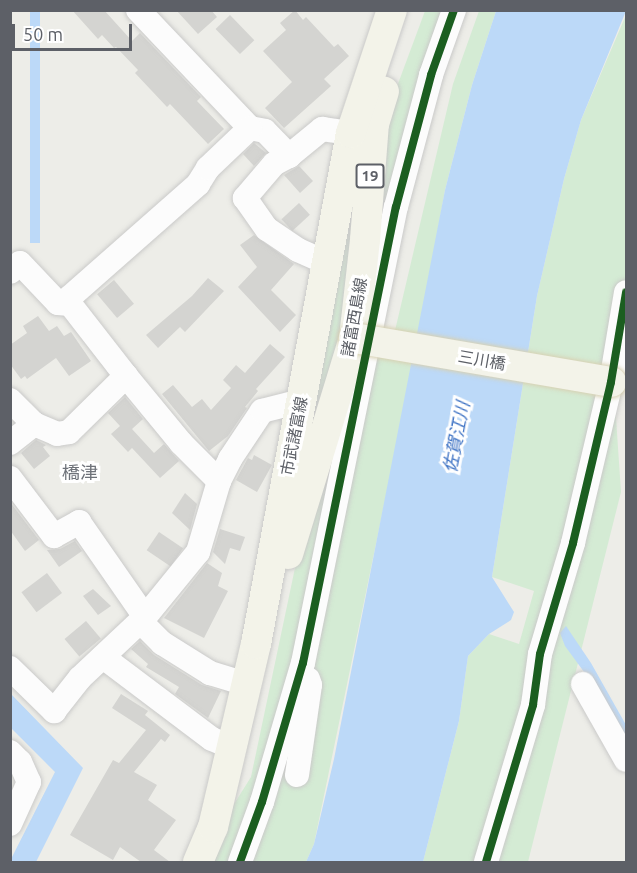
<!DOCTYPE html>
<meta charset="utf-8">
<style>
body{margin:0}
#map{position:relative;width:637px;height:873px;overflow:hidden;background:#edede8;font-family:Ubuntu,"Noto Sans JP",sans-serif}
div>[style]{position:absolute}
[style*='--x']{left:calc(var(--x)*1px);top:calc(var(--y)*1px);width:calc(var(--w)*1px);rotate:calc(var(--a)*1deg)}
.green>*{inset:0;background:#d4ebd4}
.water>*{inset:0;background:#bcd9f8;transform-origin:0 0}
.building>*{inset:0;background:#d4d4d1;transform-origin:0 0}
.roads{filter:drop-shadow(0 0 2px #cacac9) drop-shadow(0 0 2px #cacac9)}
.minor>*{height:24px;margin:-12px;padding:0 12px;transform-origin:12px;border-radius:12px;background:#fcfcfc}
.major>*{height:30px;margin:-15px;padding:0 15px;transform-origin:15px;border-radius:15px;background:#f3f3e9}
.bridges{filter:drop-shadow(0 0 2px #d7d1b4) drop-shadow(0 0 2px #d7d1b4)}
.major-bridge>*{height:30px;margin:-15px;padding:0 15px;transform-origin:15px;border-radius:15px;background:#f3f3e9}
.cycleway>*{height:8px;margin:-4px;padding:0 4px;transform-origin:4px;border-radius:4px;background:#1b5e20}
span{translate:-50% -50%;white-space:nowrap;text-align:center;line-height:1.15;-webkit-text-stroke:6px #fff;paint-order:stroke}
.shield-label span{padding:2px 4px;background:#fff;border:2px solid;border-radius:4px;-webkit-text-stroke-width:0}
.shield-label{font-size:15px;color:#5d6067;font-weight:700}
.street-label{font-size:16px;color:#5d6067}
.water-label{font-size:18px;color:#3d72c4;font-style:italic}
.neighbourhood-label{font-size:18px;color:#6e7279}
.frame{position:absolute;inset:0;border:12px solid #5d6067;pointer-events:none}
.scale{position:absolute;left:12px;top:24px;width:120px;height:27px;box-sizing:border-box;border:3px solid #5d6067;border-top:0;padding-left:8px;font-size:18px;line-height:21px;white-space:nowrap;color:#5d6067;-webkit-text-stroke:4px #fff;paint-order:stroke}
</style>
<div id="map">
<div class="green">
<div style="clip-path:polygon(425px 11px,444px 11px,366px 303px,386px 116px)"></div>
<div style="clip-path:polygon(479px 11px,496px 11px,472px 85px,445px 190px,415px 355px,314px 844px,306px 862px,211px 862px,234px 804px,251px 777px,299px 549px,351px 376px,373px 357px,389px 356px,453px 84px)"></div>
<div style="clip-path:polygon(626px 15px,626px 373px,601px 370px,615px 403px,621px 492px,528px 862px,423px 862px,459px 721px,468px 656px,489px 634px,519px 644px,534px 591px,492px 577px,537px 296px,564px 179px,581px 120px)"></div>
<div style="clip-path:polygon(361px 141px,353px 271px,327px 401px,291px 515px)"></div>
</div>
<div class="water">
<div style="left:30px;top:11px;width:10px;height:232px"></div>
<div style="clip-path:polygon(496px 11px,626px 11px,581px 120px,564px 179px,537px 296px,492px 577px,514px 612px,511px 620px,489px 634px,468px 656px,459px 721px,423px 862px,306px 862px,314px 844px,334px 759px,445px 190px,472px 85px)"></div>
<div style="clip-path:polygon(566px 626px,591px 663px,626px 725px,626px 746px,587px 676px,565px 646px,560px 633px)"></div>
<div style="clip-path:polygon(11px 694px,83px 768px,36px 862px,10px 861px,55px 772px,11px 728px)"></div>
</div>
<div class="building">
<div style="clip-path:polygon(72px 10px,104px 10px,132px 41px,140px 33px,201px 97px,197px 101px,224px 129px,208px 144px,170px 104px,167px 107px,135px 73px,138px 70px,116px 47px,114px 48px,102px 35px,98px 39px)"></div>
<div style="clip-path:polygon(176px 10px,211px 10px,217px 17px,198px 34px)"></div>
<div style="clip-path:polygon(295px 10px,303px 20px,306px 17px,334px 47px,338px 44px,349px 56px,324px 79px,331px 86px,284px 128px,265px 108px,292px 82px,263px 51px,286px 30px,280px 23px)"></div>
<div style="left:230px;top:15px;width:35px;height:20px;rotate:46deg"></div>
<div style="clip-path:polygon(254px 143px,266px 153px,254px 166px,243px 154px)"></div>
<div style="clip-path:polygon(299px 166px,313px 181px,300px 193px,284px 175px)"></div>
<div style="left:299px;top:203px;width:16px;height:24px;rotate:47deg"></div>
<div style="clip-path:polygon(254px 235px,294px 264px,271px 290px,296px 315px,280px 332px,238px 287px,257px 267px,240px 245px)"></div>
<div style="clip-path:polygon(208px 278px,224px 291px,185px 332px,180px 327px,158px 348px,146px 335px,192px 296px)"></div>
<div style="left:114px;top:280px;width:31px;height:22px;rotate:50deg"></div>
<div style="clip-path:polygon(38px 316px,49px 331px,57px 326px,64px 336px,71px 332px,91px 361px,69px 376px,56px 358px,27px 379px,25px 376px,21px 379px,10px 364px,10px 345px,27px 333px,23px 326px)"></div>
<div style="clip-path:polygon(270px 344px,285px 357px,256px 389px,258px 391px,245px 407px,247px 408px,228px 436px,209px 451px,162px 394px,173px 385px,192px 407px,202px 399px,211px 410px,231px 388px,223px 380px,236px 365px,245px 373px)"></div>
<div style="clip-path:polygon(125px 397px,143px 419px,132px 429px,154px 453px,164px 444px,179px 461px,160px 478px,132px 448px,128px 452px,111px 434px,120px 426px,108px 413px)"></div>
<div style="clip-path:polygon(36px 440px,46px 445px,43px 447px,50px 456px,34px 469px,21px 453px)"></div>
<div style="clip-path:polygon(254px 455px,272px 465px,257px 492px,236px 480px,248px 458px,252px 460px)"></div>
<div style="clip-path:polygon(185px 493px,197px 504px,190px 530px,172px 513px)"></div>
<div style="clip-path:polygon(10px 502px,39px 540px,25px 551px,10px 530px)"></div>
<div style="clip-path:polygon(220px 529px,245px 537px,240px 551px,230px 548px,225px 564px,213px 552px)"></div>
<div style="left:159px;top:532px;width:29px;height:22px;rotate:34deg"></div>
<div style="clip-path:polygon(75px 541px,82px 551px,59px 567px,47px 550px,60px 549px)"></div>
<div style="clip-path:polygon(207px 563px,222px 573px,218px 586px,228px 591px,204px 638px,164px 618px)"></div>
<div style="left:47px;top:573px;width:25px;height:32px;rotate:53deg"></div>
<div style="clip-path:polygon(93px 589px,111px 606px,98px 615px,83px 596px)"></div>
<div style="left:86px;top:621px;width:23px;height:28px;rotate:50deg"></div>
<div style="clip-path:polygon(140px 641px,154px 655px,202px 685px,221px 691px,208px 718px,175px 694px,179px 687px,146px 667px,148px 664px,131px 649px)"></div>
<div style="clip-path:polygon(121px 694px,148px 711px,145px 715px,170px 735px,165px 742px,161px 739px,134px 772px,157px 785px,148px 800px,176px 820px,154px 850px,170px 862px,141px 862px,120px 847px,113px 860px,70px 835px,113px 760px,119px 763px,146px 730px,112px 708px)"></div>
</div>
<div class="roads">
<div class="minor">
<div style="--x:138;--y:10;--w:163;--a:46.5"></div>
<div style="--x:250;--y:128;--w:15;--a:11"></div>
<div style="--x:265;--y:131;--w:35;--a:46"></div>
<div style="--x:289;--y:156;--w:43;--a:-39.3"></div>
<div style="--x:322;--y:129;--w:29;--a:8"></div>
<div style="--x:289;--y:156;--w:17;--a:152"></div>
<div style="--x:274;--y:164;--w:45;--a:130.5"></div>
<div style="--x:245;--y:198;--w:38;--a:55"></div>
<div style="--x:267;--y:229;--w:37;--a:34"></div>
<div style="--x:298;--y:250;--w:32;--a:24"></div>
<div style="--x:10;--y:272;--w:13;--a:-42"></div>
<div style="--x:20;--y:263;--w:55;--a:46.5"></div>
<div style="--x:58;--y:303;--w:12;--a:5"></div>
<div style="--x:70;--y:304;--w:91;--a:52.1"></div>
<div style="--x:70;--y:304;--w:7;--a:-90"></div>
<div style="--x:70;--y:297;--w:171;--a:-41.4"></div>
<div style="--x:198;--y:184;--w:19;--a:-58"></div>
<div style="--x:208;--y:168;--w:58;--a:-43.6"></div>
<div style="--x:10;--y:400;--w:34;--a:45"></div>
<div style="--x:34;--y:424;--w:25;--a:23"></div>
<div style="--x:57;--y:434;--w:12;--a:-9"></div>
<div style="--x:69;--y:432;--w:80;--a:-44.5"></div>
<div style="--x:126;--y:376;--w:87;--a:50.6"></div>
<div style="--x:181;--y:443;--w:54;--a:45"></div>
<div style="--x:219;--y:481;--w:25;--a:-63"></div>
<div style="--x:230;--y:459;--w:58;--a:-56.3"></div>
<div style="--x:262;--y:411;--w:40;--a:-14.4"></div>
<div style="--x:10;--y:443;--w:31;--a:-38"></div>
<div style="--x:10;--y:478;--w:73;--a:52.8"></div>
<div style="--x:54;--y:536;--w:29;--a:-29"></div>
<div style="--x:79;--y:522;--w:116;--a:55.2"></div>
<div style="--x:141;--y:622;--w:30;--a:45"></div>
<div style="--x:162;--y:643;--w:57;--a:32"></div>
<div style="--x:210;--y:673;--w:38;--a:17"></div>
<div style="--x:103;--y:657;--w:136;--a:37"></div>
<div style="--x:212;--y:739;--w:21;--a:23"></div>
<div style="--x:10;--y:668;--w:62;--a:44.3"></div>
<div style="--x:54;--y:711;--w:42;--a:-51.8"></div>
<div style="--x:80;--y:678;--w:89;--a:-43.2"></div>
<div style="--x:145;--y:617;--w:84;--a:-50.8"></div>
<div style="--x:198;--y:552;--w:74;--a:-73.5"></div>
<div style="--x:583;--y:684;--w:87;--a:60.5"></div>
<div style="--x:10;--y:752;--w:14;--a:45"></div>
<div style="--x:20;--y:762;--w:22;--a:66"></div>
<div style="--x:29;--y:782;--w:46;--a:114.3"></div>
<div style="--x:297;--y:775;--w:91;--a:-81.8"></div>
<div style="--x:310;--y:685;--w:6;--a:-108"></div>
<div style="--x:240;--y:862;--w:64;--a:-69.9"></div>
<div style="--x:262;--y:802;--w:145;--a:-73.6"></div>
<div style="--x:303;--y:663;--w:465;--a:-78.5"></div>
<div style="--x:396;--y:207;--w:137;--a:-75.1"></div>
<div style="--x:431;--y:75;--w:69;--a:-70.5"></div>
<div style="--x:486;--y:862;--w:164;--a:-73.3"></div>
<div style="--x:533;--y:705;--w:51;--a:-82.2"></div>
<div style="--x:540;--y:654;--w:116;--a:-73.4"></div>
<div style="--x:573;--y:543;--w:165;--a:-76.7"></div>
<div style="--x:611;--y:382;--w:91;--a:-80.5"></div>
</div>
<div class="major">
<div style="--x:288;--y:554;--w:226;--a:-73"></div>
<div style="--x:354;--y:338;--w:99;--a:-83.6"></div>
<div style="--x:365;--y:240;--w:116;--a:-85.6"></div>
<div style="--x:374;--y:124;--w:34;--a:-73"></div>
<div style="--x:198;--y:862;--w:38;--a:-67"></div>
<div style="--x:213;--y:827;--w:188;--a:-76.8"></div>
<div style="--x:256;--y:644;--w:520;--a:-79.47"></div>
<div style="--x:351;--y:133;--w:130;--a:-71.6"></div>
</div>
</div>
<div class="bridges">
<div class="major-bridge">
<div style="--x:354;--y:338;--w:261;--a:9.7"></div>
</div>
</div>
<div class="cycleway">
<div style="--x:240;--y:862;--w:64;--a:-69.9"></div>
<div style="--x:262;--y:802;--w:145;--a:-73.6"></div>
<div style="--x:303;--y:663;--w:465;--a:-78.5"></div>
<div style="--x:396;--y:207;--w:137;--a:-75.1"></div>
<div style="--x:431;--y:75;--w:69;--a:-70.5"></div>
<div style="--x:486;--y:862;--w:164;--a:-73.3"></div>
<div style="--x:533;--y:705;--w:51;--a:-82.2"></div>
<div style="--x:540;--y:654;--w:116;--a:-73.4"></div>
<div style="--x:573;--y:543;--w:165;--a:-76.7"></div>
<div style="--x:611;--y:382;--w:91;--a:-80.5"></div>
</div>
<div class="shield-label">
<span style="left:370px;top:176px">19</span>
</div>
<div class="street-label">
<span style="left:354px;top:317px;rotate:-80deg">諸富西島線</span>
<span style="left:482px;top:360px;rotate:10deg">三川橋</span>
<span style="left:294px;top:436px;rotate:-79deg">市武諸富線</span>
</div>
<div class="water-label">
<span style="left:456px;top:437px;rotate:-79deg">佐賀江川</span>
</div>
<div class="neighbourhood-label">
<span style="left:80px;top:472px">橋津</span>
</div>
<div class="frame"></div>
<div class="scale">50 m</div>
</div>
